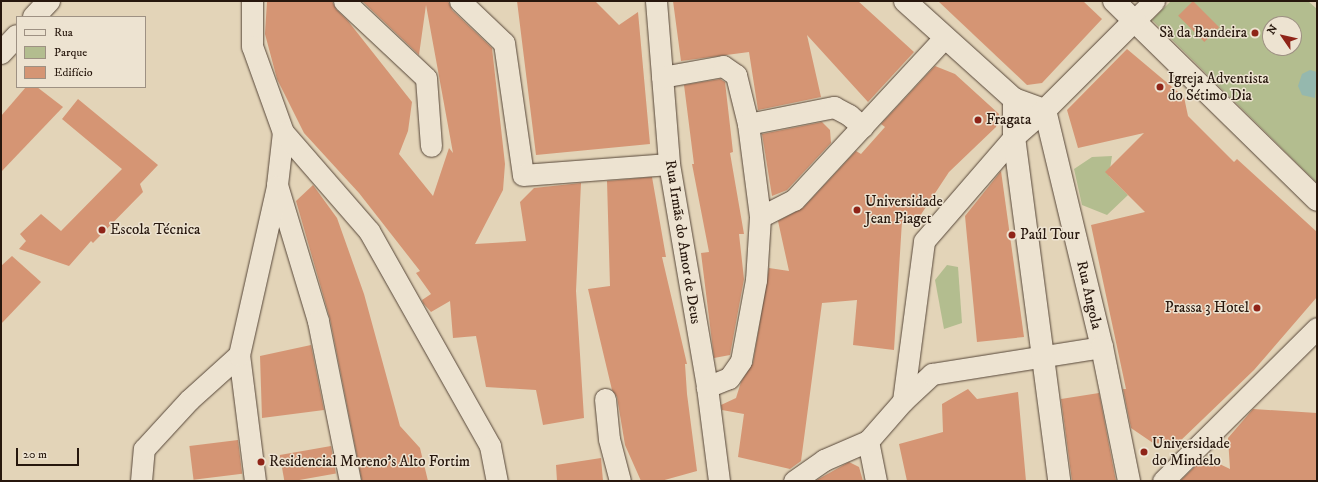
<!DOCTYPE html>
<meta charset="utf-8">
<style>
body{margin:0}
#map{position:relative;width:1318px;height:482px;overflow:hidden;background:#e3d4b8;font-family:"IM FELL DW Pica",serif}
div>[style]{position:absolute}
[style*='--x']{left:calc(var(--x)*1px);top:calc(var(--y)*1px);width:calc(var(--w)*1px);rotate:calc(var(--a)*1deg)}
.green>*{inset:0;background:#b3bd8f}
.water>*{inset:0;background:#95b8ae}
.building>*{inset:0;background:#d59574;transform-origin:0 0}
.roads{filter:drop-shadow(0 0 1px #564638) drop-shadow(0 0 1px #564638)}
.street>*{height:21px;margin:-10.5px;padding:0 10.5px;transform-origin:10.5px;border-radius:10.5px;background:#ede3d1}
.secondary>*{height:22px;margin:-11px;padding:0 11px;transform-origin:11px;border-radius:11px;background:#ede3d1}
.dots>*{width:11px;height:11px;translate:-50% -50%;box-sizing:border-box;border:2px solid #ede3d1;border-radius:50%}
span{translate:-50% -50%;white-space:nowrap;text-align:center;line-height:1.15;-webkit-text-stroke:3px #ede3d1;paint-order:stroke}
.poi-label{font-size:15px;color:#27170d}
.right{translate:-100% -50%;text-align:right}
.left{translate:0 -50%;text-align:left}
.street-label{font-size:15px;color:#27170d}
.frame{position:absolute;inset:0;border:2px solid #27170d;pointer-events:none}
.legend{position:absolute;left:16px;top:16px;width:130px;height:72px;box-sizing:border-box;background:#ede3d1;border:1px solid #9e9183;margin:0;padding:5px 7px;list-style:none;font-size:12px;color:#27170d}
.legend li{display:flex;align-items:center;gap:8px;height:20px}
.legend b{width:20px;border:1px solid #9e9183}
.north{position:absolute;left:1262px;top:16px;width:40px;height:40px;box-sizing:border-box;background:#ede3d1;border:1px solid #9e9183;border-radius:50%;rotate:304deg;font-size:11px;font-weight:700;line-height:16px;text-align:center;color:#27170d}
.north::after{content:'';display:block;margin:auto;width:14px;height:18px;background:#8f2418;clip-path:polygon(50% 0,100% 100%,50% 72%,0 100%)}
.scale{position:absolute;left:16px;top:448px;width:63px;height:18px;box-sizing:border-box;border:2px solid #27170d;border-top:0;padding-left:5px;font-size:12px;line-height:14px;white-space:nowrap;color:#27170d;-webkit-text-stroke:3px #ede3d1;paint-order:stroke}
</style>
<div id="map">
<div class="green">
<div style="clip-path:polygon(evenodd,1171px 1px,1308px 1px,1317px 9px,1317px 183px,1152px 20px,1171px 1px,1270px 24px,1294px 24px,1294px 48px,1270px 48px,1270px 24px)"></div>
<div style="clip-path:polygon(1112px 156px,1109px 176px,1128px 195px,1107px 215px,1082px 205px,1074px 169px,1092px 157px)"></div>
<div style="clip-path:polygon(947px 265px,958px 267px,962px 323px,944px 329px,935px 280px)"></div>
</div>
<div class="water">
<div style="clip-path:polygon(1310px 70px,1317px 72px,1315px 98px,1302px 95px,1298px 86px,1302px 74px)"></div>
</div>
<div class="building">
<div style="clip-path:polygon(267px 1px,332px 1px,336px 9px,348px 21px,412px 102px,408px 131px,399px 154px,433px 196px,449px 148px,453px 153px,426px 5px,419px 55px,362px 1px,448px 1px,452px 10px,492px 48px,505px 164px,503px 190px,475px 244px,526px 241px,520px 202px,534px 188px,581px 183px,576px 291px,584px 418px,543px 425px,536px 390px,486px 387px,476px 336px,453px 338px,450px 301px,431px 312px,423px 303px,422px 300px,431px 294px,416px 273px,420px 271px,359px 193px,304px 133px,277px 79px,265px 34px)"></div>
<div style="clip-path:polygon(517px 1px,595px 1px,619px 25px,638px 12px,650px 144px,536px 155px)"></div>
<div style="clip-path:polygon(673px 1px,858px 1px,914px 52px,868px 102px,807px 35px,821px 97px,758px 110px,749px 52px,681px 61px)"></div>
<div style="clip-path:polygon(938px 1px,1083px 1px,1102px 19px,1042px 83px,1027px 85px)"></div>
<div style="left:1193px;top:1px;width:37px;height:21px;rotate:45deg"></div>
<div style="clip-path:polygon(1127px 49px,1184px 97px,1188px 116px,1234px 162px,1237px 159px,1317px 232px,1317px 297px,1254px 370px,1177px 444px,1153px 443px,1131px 428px,1123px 389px,1126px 389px,1091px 225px,1145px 212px,1105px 172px,1144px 133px,1078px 148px,1067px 110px)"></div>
<div style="clip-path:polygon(935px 66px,955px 74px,999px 114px,996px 127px,949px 172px,918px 219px,902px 221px,894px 350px,853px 345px,857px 300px,822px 303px,801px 461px,790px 469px,738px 457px,744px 414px,722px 410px,721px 405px,736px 398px,741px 382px,753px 363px,769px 268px,789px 271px,778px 221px,803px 208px,856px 151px,861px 154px,885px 127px,881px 124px)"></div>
<div style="clip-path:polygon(720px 79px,725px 82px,733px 152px,730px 153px,744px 234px,739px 234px,744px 279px,730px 355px,714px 358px,701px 253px,709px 252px,692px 164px,694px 164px,684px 85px)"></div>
<div style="clip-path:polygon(26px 87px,37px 87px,63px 107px,1px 172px,1px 116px)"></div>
<div style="clip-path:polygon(78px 99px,158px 165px,140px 184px,143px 192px,93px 243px,91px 241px,69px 266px,19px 249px,26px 241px,20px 234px,41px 214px,61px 231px,122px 169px,62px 119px)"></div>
<div style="clip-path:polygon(822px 122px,830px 130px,831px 143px,787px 190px,772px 196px,762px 134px)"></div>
<div style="clip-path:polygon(1001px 171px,1024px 337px,977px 342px,965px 216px)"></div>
<div style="clip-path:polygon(652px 177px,666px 257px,662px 257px,687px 364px,685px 364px,687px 394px,697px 471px,661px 481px,641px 481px,625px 445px,617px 397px,612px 390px,588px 289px,610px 286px,607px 181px)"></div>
<div style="clip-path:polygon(313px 185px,337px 218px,364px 294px,400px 426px,420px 448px,428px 481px,362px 481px,330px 319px,296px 201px)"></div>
<div style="clip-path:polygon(12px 256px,41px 282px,1px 324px,1px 266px)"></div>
<div style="clip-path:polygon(311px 345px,324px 410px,262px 418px,260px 356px)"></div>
<div style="clip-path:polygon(968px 389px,977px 399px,1018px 392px,1026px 481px,907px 481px,899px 444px,943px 432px,942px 404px)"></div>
<div style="clip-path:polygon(1099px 393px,1116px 481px,1072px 481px,1061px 399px)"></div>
<div style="clip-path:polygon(1253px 409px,1317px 413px,1317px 481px,1180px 481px,1205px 457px,1230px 469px,1228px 438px)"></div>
<div style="left:238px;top:440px;width:34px;height:49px;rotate:83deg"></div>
<div style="left:331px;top:446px;width:28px;height:52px;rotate:80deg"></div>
<div style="clip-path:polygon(601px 458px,603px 481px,557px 481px,556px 465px)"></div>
<div style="clip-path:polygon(849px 462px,859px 467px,863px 481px,815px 481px)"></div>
</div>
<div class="roads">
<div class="street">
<div style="--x:252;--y:1;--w:45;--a:90"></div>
<div style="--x:252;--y:46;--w:91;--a:70.2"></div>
<div style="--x:283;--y:132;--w:53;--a:96.5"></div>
<div style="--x:277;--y:185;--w:142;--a:73.2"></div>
<div style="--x:318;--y:321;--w:163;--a:78.7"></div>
<div style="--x:344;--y:1;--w:112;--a:43.2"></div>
<div style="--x:426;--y:78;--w:68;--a:85.8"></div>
<div style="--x:460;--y:1;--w:61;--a:43.7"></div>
<div style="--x:504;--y:43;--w:133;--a:81.8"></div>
<div style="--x:523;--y:175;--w:146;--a:-4.3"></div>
<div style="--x:656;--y:1;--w:164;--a:85.4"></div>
<div style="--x:669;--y:164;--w:226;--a:80.3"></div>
<div style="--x:707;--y:387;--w:95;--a:82.7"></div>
<div style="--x:1135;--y:20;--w:27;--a:-45"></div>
<div style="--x:662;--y:77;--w:62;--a:-10.2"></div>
<div style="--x:723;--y:66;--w:16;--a:35"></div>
<div style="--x:736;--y:75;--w:50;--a:76.2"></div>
<div style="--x:748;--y:124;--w:94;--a:82.6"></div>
<div style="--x:760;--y:217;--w:63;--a:93.6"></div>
<div style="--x:756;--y:280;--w:82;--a:100.5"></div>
<div style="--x:741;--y:361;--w:21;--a:125"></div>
<div style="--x:729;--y:378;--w:24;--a:158"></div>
<div style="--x:748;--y:124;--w:88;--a:-11.2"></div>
<div style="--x:834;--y:107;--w:17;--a:28"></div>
<div style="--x:849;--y:115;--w:18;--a:41"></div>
<div style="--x:283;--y:132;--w:131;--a:49"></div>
<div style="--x:369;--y:231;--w:247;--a:60.6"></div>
<div style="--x:490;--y:446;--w:36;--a:79"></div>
<div style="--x:760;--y:217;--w:38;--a:-27"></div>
<div style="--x:794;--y:200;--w:222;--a:-47.2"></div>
<div style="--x:605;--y:399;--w:40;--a:84.3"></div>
<div style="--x:609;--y:439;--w:43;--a:75.3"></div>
<div style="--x:903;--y:401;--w:161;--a:-82.5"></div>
<div style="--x:924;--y:241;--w:138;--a:-49.1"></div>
<div style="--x:141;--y:481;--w:32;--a:-85"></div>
<div style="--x:144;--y:449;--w:67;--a:-47.4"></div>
<div style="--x:189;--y:400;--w:67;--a:-42"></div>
<div style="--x:255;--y:481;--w:127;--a:-97.2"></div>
<div style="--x:239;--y:355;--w:173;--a:-77.3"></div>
<div style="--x:794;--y:481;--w:37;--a:-35"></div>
<div style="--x:824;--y:460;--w:48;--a:-23.4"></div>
<div style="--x:876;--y:481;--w:41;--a:-101.3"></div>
<div style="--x:868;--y:441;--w:53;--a:-48.8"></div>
<div style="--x:903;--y:401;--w:40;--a:-43"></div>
<div style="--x:932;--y:374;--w:172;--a:-9"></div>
<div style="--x:1163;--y:481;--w:217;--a:-44.8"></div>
</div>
<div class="secondary">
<div style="--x:905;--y:1;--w:147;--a:42"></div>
<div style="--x:1014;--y:99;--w:33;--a:20"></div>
<div style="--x:1045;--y:110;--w:244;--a:76.5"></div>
<div style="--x:1102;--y:347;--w:137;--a:78.6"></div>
<div style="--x:1114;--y:1;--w:284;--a:44.4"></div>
<div style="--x:34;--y:17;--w:22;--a:-47"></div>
<div style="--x:1;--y:53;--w:23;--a:-47"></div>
<div style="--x:1014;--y:99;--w:38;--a:90"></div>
<div style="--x:1014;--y:137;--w:347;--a:82.5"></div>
<div style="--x:1014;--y:137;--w:41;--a:-41.1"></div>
<div style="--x:1045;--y:110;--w:127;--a:-45"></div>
</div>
</div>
<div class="dots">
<div style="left:1255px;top:33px;background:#8f2418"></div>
<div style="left:1160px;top:87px;background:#8f2418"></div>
<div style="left:978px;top:120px;background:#8f2418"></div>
<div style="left:857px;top:210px;background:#8f2418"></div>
<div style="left:102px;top:230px;background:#8f2418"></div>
<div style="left:1012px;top:235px;background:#8f2418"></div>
<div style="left:1257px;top:308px;background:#8f2418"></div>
<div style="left:1144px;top:452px;background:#8f2418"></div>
<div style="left:261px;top:462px;background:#8f2418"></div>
</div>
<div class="poi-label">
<span class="right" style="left:1247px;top:33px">Sà da Bandeira</span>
<span class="left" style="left:1168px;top:87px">Igreja Adventista<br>do Sétimo Dia</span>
<span class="left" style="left:986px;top:120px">Fragata</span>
<span class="left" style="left:865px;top:210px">Universidade<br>Jean Piaget</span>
<span class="left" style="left:110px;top:230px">Escola Técnica</span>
<span class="left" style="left:1020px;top:235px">Paúl Tour</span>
<span class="right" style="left:1249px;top:308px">Prassa 3 Hotel</span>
<span class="left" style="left:1152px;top:452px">Universidade<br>do Mindelo</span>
<span class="left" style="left:269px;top:462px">Residencial Moreno's Alto Fortim</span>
</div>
<div class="street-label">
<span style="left:683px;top:242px;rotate:81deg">Rua Irmãs do Amor de Deus</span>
<span style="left:1089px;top:295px;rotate:77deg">Rua Angola</span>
</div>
<div class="frame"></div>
<ul class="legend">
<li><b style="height:5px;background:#ede3d1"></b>Rua</li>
<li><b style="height:11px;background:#b3bd8f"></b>Parque</li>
<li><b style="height:11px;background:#d59574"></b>Edifício</li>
</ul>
<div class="north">N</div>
<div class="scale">20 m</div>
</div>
